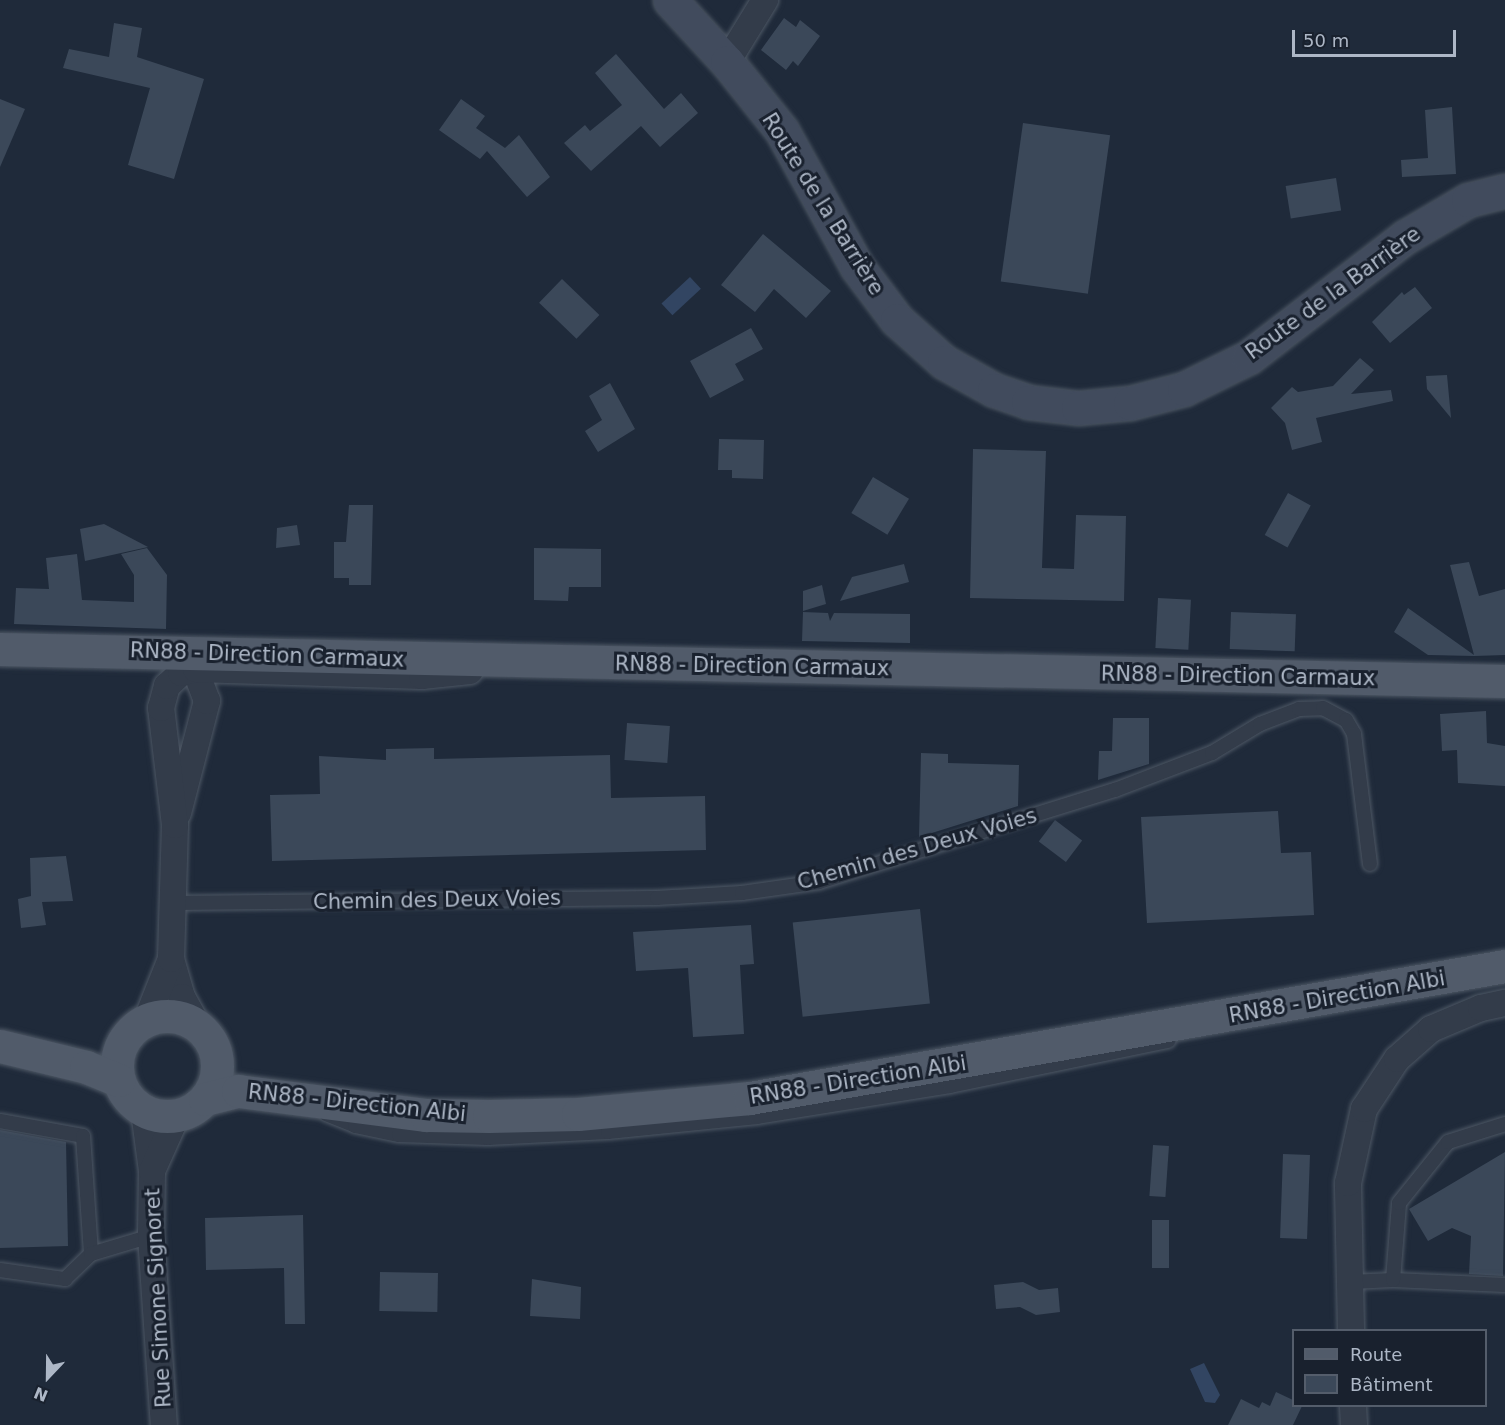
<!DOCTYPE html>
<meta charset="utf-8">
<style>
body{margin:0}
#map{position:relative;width:1505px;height:1425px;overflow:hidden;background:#1f2a3a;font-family:"DejaVu Sans",sans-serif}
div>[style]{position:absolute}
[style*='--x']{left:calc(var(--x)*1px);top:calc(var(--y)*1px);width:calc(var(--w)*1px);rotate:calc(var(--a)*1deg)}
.water>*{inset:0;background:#324562;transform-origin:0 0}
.building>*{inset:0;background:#3b4859;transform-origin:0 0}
.roads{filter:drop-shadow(0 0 2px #4d5764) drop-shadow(0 0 2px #4d5764)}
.lane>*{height:14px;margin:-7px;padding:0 7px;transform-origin:7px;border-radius:7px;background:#333c4a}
.street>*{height:26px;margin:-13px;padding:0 13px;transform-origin:13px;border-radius:13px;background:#333c4a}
.secondary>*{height:33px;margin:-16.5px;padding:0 16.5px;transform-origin:16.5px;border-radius:16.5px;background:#414b5d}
.primary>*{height:33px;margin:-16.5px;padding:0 16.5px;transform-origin:16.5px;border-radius:16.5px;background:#515b6a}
.primary>.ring{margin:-16.5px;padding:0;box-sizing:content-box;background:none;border:33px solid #515b6a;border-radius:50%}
span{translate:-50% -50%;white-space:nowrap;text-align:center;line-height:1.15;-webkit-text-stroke:6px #19212e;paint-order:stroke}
.street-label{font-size:21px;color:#adb7c6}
.legend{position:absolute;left:1292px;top:1329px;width:195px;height:78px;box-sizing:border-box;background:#19212e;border:2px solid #545d6b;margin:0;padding:8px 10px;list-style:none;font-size:18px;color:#adb7c6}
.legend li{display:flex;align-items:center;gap:12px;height:30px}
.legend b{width:30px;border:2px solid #545d6b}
.north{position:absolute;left:18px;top:1347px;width:60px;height:60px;-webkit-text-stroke:4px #19212e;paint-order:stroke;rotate:202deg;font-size:16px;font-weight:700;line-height:24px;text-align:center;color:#adb7c6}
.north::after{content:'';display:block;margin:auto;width:21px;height:27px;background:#adb7c6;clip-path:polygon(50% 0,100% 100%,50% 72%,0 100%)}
.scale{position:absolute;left:1292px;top:30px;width:164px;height:27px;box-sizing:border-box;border:3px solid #adb7c6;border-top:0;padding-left:8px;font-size:18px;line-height:21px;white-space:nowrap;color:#adb7c6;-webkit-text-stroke:4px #19212e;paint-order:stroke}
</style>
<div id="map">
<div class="water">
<div style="left:690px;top:277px;width:16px;height:39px;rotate:47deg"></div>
<div style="clip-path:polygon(1204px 1363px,1220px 1395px,1215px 1403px,1205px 1402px,1190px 1369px)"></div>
</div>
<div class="building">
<div style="clip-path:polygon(784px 18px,796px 27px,800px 20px,820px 36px,798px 66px,793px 61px,786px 70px,761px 50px)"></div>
<div style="clip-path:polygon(114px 23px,142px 28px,137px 57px,204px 79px,174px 179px,128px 165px,150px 88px,63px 68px,69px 49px,109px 57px)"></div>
<div style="clip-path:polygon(616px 54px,664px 109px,681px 93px,698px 113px,660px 147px,641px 126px,591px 171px,564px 143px,585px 125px,590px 131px,622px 105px,595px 73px)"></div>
<div style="clip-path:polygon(0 99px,25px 109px,0 167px)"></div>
<div style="clip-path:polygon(461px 99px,485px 116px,476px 128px,505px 148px,519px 135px,550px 177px,527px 197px,487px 151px,480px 159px,439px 130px)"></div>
<div style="clip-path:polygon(1452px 107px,1456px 174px,1402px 177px,1401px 160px,1428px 158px,1425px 110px)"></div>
<div style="left:1023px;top:123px;width:88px;height:160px;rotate:8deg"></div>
<div style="left:1336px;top:178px;width:33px;height:51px;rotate:81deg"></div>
<div style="clip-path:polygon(763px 234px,831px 291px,806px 318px,774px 289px,755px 312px,721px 285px)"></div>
<div style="left:562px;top:279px;width:52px;height:33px;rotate:44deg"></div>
<div style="clip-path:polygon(1415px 287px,1432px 308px,1390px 343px,1372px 322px,1402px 292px,1404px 295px)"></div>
<div style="clip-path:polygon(751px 328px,763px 349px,735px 364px,744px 380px,710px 398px,690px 361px)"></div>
<div style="clip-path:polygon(1360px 358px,1374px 370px,1351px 394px,1391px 390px,1393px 401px,1316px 418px,1322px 442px,1292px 450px,1285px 423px,1271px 408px,1292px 387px,1298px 392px,1333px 386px)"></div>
<div style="clip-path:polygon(1447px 375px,1451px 418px,1427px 389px,1426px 376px)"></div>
<div style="clip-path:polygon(610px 383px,635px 429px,598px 452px,585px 431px,602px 420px,589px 396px)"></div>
<div style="clip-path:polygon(719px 439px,764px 440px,763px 479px,732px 478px,732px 470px,718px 470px)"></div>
<div style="clip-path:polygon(973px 449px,1046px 451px,1042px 568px,1074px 569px,1076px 515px,1126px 516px,1124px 601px,970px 598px)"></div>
<div style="left:873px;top:477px;width:42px;height:42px;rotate:31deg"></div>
<div style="left:1288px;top:493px;width:26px;height:48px;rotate:29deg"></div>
<div style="clip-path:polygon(349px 505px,373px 505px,371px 585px,349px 585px,349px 578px,334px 578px,334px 542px,346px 542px)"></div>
<div style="clip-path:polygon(104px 524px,148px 547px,85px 561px,80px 529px)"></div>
<div style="clip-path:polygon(297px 525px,300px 545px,276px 548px,277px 528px)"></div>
<div style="clip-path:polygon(147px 548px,167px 575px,166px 629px,14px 624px,16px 588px,49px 589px,46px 558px,77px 554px,82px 600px,134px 602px,134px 575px,121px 554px)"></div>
<div style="clip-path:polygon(534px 548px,601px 549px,601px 587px,569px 587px,568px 601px,534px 600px)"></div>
<div style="clip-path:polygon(1469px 562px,1479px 596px,1505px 589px,1505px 655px,1474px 656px,1428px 655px,1394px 632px,1408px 608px,1474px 655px,1450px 565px)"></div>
<div style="clip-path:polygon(904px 564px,909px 582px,840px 601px,852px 577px)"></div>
<div style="clip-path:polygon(822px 585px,826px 604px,803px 611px,803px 591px)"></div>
<div style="left:1158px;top:598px;width:33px;height:50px;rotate:3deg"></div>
<div style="clip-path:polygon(803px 612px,828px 613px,830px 621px,834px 613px,910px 614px,910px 643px,802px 641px)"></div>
<div style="left:1231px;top:612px;width:65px;height:37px;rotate:2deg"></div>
<div style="clip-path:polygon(1486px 711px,1487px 743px,1505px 746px,1505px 786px,1458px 783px,1457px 750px,1442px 751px,1440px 714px)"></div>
<div style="clip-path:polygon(1113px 718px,1149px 718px,1149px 764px,1098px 780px,1099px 751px,1112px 751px)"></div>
<div style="left:627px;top:723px;width:43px;height:37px;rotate:4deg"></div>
<div style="clip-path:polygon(434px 748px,434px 759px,610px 755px,611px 798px,705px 796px,706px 850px,272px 861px,270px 795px,320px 794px,319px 756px,386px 760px,386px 749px)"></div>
<div style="clip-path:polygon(921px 753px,948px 754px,948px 763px,1019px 765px,1018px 806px,919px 837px)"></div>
<div style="clip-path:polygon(1278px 811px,1281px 853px,1311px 852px,1314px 915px,1147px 923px,1141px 817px)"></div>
<div style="left:1055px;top:820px;width:34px;height:27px;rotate:37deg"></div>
<div style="clip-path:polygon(66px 856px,73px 901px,42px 902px,46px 925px,21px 928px,18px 899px,31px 896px,30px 858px)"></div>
<div style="left:920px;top:909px;width:95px;height:128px;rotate:84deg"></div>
<div style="clip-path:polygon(751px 925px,754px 964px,740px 965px,744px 1034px,693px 1037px,688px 968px,636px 971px,633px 932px)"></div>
<div style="clip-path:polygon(0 1130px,66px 1142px,68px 1246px,0 1248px)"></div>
<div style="left:1153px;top:1145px;width:16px;height:51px;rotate:4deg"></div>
<div style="clip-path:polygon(1505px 1152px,1503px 1276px,1469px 1274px,1471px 1236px,1452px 1228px,1428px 1241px,1409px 1209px)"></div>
<div style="left:1283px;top:1154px;width:27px;height:84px;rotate:2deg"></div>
<div style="clip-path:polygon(303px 1215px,305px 1324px,285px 1324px,284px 1268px,206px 1270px,205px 1218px)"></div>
<div style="left:1152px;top:1220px;width:17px;height:48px"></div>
<div style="left:380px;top:1272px;width:58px;height:39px;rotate:1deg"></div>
<div style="clip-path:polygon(532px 1279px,581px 1287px,580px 1319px,530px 1316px)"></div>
<div style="clip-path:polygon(1023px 1282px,1039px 1290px,1058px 1288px,1060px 1312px,1036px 1315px,1020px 1307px,996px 1309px,994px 1285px)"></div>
<div style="clip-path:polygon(1276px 1392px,1293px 1400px,1293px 1406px,1302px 1406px,1293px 1425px,1228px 1425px,1241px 1399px,1259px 1408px,1262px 1402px,1270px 1406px)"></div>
</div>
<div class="roads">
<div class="lane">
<div style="--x:173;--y:903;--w:484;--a:-0.6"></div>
<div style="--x:657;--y:898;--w:85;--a:-3.4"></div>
<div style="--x:742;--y:893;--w:78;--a:-8.1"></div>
<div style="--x:819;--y:882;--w:310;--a:-17.3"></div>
<div style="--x:1115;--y:790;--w:104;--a:-20.9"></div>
<div style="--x:1212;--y:753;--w:56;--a:-31.1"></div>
<div style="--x:1260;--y:724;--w:42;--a:-21"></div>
<div style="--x:1299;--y:709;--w:24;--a:-2"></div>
<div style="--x:1323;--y:708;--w:26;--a:28"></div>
<div style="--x:1346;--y:720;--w:16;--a:60"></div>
<div style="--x:1354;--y:734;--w:131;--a:83"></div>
<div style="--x:326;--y:1114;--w:31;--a:22"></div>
<div style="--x:355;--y:1126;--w:45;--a:11.6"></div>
<div style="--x:399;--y:1135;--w:89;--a:1.9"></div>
<div style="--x:488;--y:1138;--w:120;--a:-2.9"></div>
<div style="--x:608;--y:1132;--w:150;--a:-5.7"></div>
<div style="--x:757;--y:1117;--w:195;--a:-9.1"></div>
<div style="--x:950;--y:1086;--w:223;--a:-11.7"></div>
<div style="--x:0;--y:1121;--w:84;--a:10.2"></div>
<div style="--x:83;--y:1136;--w:118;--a:86.1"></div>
<div style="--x:0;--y:1270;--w:66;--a:7.9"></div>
<div style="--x:65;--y:1279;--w:36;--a:-44"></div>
<div style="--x:91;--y:1254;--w:63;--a:-16.7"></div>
<div style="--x:1393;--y:1280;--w:112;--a:2.6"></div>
<div style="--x:1351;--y:1282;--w:42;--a:-2.7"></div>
<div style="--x:1393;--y:1280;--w:77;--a:-85.5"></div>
<div style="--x:1399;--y:1203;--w:78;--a:-51.2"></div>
<div style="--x:1448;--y:1142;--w:60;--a:-17.5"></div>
</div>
<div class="street">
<div style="--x:727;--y:62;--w:73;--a:-58.5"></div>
<div style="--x:178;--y:813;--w:116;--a:-75.5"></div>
<div style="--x:207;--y:701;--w:48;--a:-110.7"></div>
<div style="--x:171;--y:959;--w:40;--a:74"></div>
<div style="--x:182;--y:997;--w:33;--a:61"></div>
<div style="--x:147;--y:1019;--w:65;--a:-68.2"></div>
<div style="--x:171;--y:959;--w:134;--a:-88.3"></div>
<div style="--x:175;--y:825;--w:118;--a:-96.8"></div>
<div style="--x:161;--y:708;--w:23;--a:-75"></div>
<div style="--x:167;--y:686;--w:19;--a:-43"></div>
<div style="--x:181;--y:673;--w:16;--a:-15"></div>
<div style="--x:196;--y:669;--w:226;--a:1.8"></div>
<div style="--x:422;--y:676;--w:48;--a:-5.9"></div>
<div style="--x:144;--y:1111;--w:61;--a:82.4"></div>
<div style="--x:152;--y:1171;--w:65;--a:90.9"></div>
<div style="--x:151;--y:1236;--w:189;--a:86.1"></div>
<div style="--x:152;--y:1171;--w:61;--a:-65.9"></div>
<div style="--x:1351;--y:1330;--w:147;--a:-91.2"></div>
<div style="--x:1348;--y:1183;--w:76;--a:-77.8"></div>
<div style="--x:1364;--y:1109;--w:60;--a:-56.6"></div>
<div style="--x:1397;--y:1059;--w:45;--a:-41.4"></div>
<div style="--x:1431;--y:1029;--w:54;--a:-22.8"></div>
<div style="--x:1481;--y:1008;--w:25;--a:-12"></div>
<div style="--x:1353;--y:1406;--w:19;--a:87"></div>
</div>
<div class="secondary">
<div style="--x:670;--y:0;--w:84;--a:47.4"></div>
<div style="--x:727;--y:62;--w:88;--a:51.4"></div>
<div style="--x:782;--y:131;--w:155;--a:61.1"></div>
<div style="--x:857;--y:267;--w:66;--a:53"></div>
<div style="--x:897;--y:320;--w:63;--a:41.8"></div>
<div style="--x:944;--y:362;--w:57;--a:29.2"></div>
<div style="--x:994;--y:390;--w:36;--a:19"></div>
<div style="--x:1028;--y:402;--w:50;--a:6.8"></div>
<div style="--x:1078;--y:408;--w:52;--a:-5.5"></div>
<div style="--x:1130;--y:403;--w:56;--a:-14.5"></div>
<div style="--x:1184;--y:389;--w:72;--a:-26.2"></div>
<div style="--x:1249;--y:357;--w:197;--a:-37.6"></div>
<div style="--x:1405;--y:237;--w:73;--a:-30.4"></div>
<div style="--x:1468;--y:200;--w:38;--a:-14"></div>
</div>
<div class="primary">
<div style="--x:0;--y:649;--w:1505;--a:1.22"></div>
<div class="ring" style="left:117px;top:1016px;width:67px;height:67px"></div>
<div style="--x:0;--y:1046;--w:89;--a:13.7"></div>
<div style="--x:86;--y:1067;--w:35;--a:22"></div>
<div style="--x:205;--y:1099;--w:34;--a:-14"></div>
<div style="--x:238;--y:1091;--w:190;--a:7.3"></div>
<div style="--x:426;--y:1115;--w:63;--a:0.9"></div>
<div style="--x:489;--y:1116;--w:89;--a:-1.3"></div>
<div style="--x:578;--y:1114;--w:173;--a:-5.3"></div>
<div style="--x:750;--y:1098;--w:766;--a:-9.92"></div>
</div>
</div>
<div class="street-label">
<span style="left:823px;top:204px;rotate:58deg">Route de la Barrière</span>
<span style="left:1333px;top:293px;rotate:-36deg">Route de la Barrière</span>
<span style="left:267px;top:655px;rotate:2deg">RN88 - Direction Carmaux</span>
<span style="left:752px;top:666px;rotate:1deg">RN88 - Direction Carmaux</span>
<span style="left:1238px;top:676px;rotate:1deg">RN88 - Direction Carmaux</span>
<span style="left:917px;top:849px;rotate:-16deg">Chemin des Deux Voies</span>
<span style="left:437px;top:900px;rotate:-1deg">Chemin des Deux Voies</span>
<span style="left:1337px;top:997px;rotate:-10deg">RN88 - Direction Albi</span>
<span style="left:858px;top:1080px;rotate:-9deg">RN88 - Direction Albi</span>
<span style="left:357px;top:1103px;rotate:6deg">RN88 - Direction Albi</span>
<span style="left:158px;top:1298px;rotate:-93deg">Rue Simone Signoret</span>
</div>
<ul class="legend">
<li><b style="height:8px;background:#515b6a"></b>Route</li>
<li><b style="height:16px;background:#3b4859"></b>Bâtiment</li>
</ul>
<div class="north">N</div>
<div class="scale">50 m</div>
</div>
